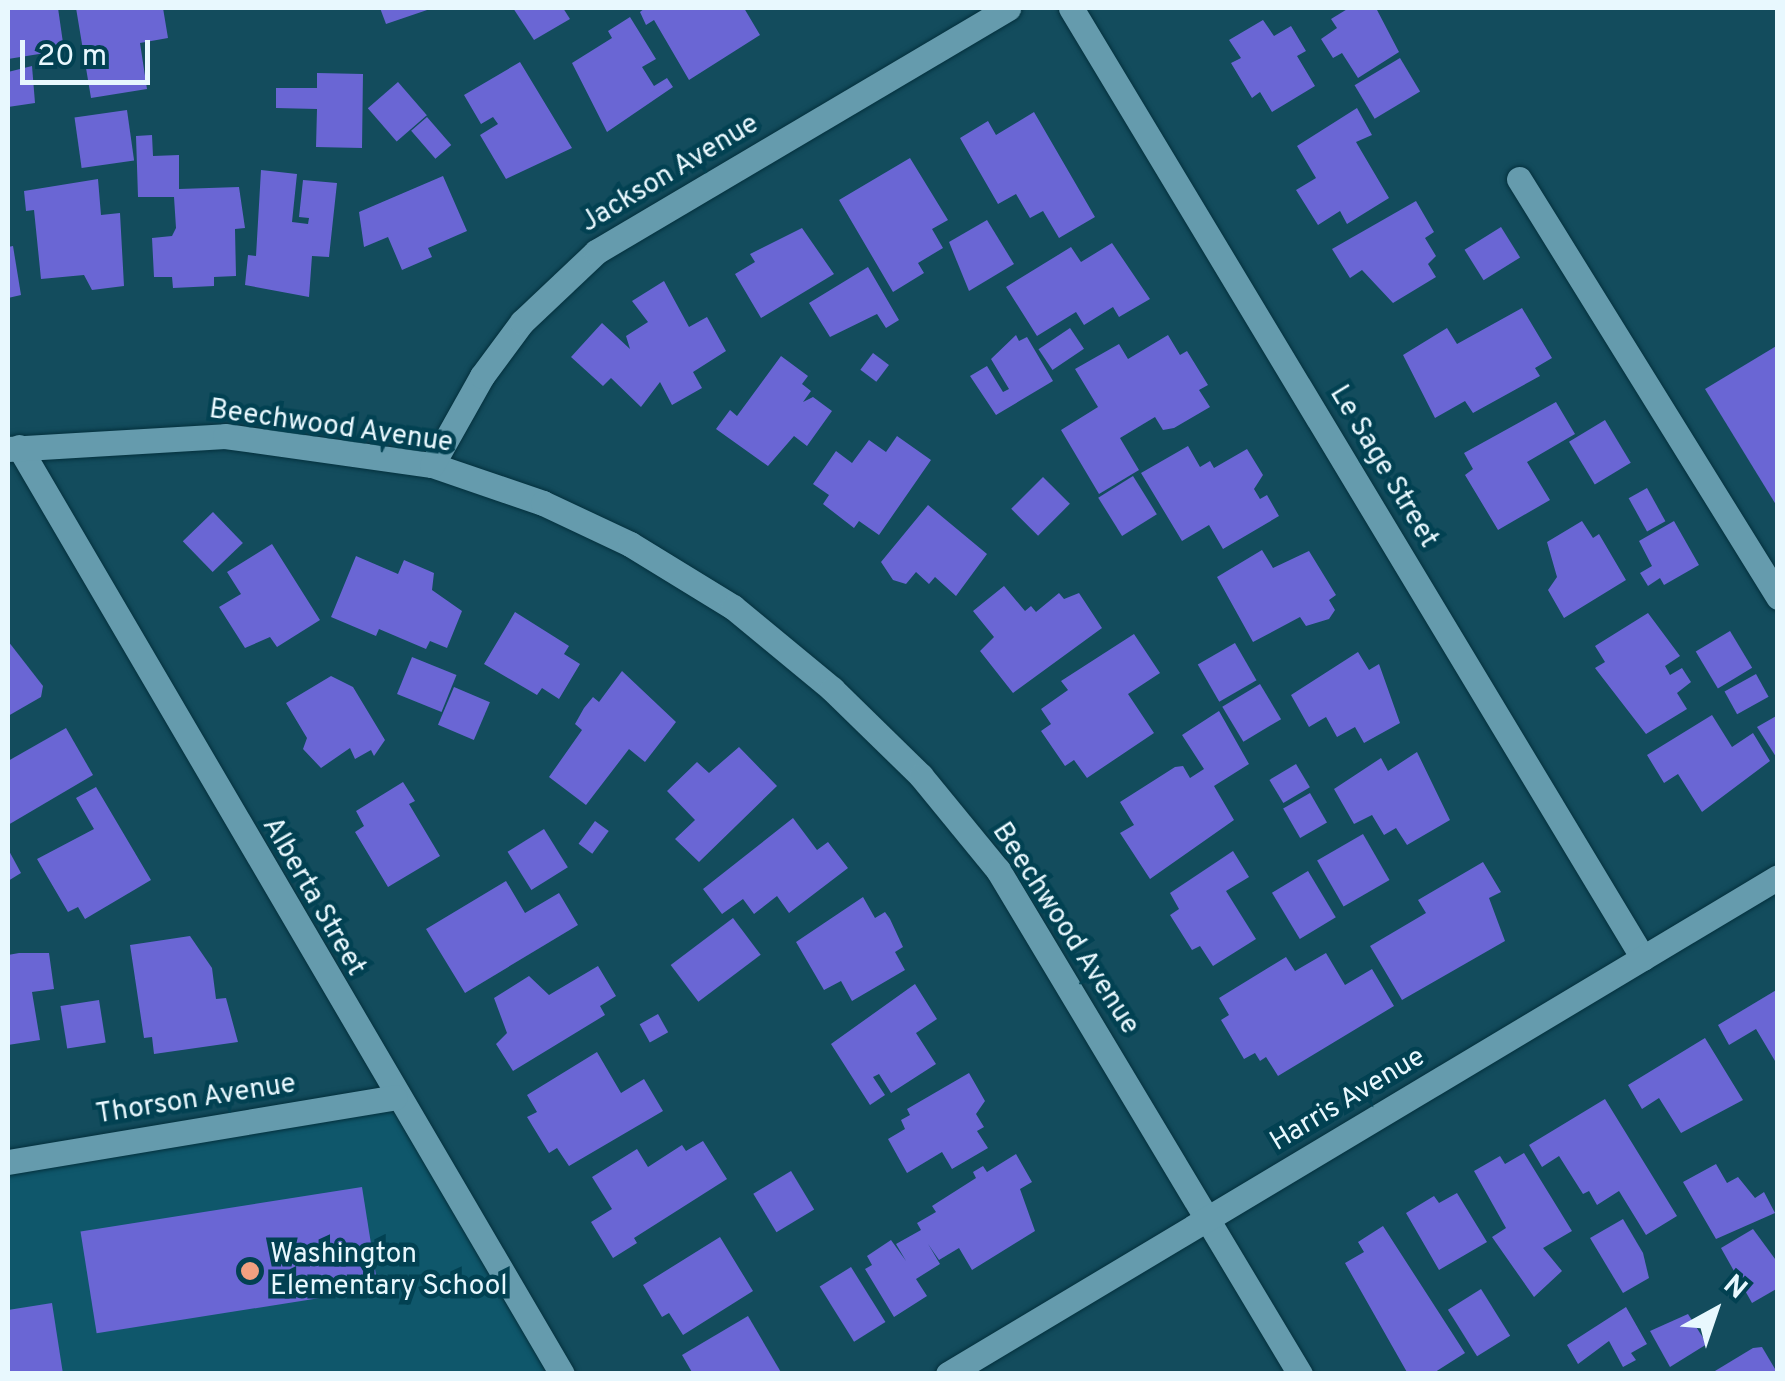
<!DOCTYPE html>
<style>
body{margin:0}
#map{position:relative;width:1785px;height:1381px;overflow:hidden;background:#134c5d;font-family:Overpass,sans-serif}
div>[style]{position:absolute}
[style*='--x']{left:calc(var(--x)*1px);top:calc(var(--y)*1px);width:calc(var(--w)*1px);rotate:calc(var(--a)*1deg)}
.built>*{inset:0;background:#0f576b}
.building>*{inset:0;background:#6a66d4;transform-origin:0 0}
.roads{filter:drop-shadow(0 0 2px #04303d) drop-shadow(0 0 2px #04303d)}
.minor>*{height:25px;margin:-12.5px;padding:0 12.5px;transform-origin:12.5px;border-radius:12.5px;background:#659bad}
.dots>*{width:28px;height:28px;translate:-50% -50%;box-sizing:border-box;border:5px solid #024152;border-radius:50%}
span{translate:-50% -50%;white-space:nowrap;text-align:center;line-height:1.15;-webkit-text-stroke:9px #024152;paint-order:stroke}
.street-label{font-size:28px;color:#e8f8fe}
.poi-label{font-size:28px;color:#e8f8fe}
.left{translate:0 -50%;text-align:left}
.frame{position:absolute;inset:0;border:10px solid #e8f8fe;pointer-events:none}
.north{position:absolute;left:1665px;top:1261px;width:100px;height:100px;-webkit-text-stroke:8px #024152;paint-order:stroke;rotate:40deg;font-size:28px;font-weight:700;line-height:40px;text-align:center;color:#e8f8fe}
.north::after{content:'';display:block;margin:auto;width:35px;height:45px;background:#e8f8fe;clip-path:polygon(50% 0,100% 100%,50% 72%,0 100%)}
.scale{position:absolute;left:20px;top:40px;width:130px;height:45px;box-sizing:border-box;border:5px solid #e8f8fe;border-top:0;padding-left:12px;font-size:30px;line-height:35px;white-space:nowrap;color:#e8f8fe;-webkit-text-stroke:8px #024152;paint-order:stroke}
</style>
<div id="map">
<div class="built">
<div style="clip-path:polygon(393px 1106px,553px 1374px,8px 1374px,8px 1169px)"></div>
</div>
<div class="building">
<div style="clip-path:polygon(8px 8px,58px 8px,64px 50px,8px 59px)"></div>
<div style="clip-path:polygon(76px 8px,163px 8px,168px 38px,140px 43px,147px 89px,91px 98px)"></div>
<div style="clip-path:polygon(380px 8px,433px 8px,386px 24px)"></div>
<div style="clip-path:polygon(513px 8px,563px 8px,570px 19px,534px 40px)"></div>
<div style="clip-path:polygon(645px 8px,744px 8px,760px 35px,689px 80px,654px 20px,646px 25px,640px 12px)"></div>
<div style="clip-path:polygon(1349px 8px,1376px 8px,1399px 52px,1358px 78px,1342px 53px,1333px 58px,1321px 39px,1337px 28px,1331px 19px)"></div>
<div style="clip-path:polygon(630px 17px,656px 59px,642px 67px,654px 86px,667px 78px,673px 87px,607px 132px,572px 63px,612px 38px,608px 31px)"></div>
<div style="clip-path:polygon(1263px 20px,1274px 36px,1291px 26px,1306px 51px,1297px 56px,1315px 86px,1272px 112px,1260px 92px,1252px 98px,1231px 63px,1241px 58px,1229px 40px)"></div>
<div style="left:1400px;top:58px;width:39px;height:53px;rotate:59deg"></div>
<div style="clip-path:polygon(520px 62px,572px 148px,506px 179px,480px 135px,498px 124px,493px 117px,481px 124px,464px 95px)"></div>
<div style="clip-path:polygon(32px 66px,35px 103px,8px 107px,8px 72px)"></div>
<div style="clip-path:polygon(317px 73px,363px 74px,362px 148px,316px 147px,317px 109px,276px 108px,276px 88px,317px 88px)"></div>
<div style="left:398px;top:82px;width:44px;height:40px;rotate:49deg"></div>
<div style="clip-path:polygon(1357px 108px,1372px 135px,1356px 142px,1389px 198px,1347px 224px,1340px 211px,1318px 225px,1296px 190px,1316px 178px,1297px 146px)"></div>
<div style="left:127px;top:110px;width:51px;height:53px;rotate:82deg"></div>
<div style="clip-path:polygon(1034px 112px,1095px 217px,1059px 238px,1043px 211px,1030px 218px,1016px 194px,998px 204px,960px 138px,988px 121px,996px 135px)"></div>
<div style="left:427px;top:117px;width:37px;height:21px;rotate:49deg"></div>
<div style="clip-path:polygon(152px 135px,153px 156px,179px 155px,179px 189px,239px 187px,245px 228px,235px 229px,236px 276px,214px 277px,214px 286px,173px 288px,172px 277px,154px 277px,152px 238px,172px 236px,176px 228px,174px 197px,138px 197px,136px 136px)"></div>
<div style="clip-path:polygon(910px 158px,948px 220px,932px 229px,943px 248px,918px 263px,924px 273px,893px 292px,839px 200px)"></div>
<div style="clip-path:polygon(261px 170px,297px 174px,292px 222px,308px 224px,309px 218px,299px 217px,303px 180px,337px 183px,329px 257px,312px 256px,309px 297px,245px 285px,248px 255px,256px 256px)"></div>
<div style="clip-path:polygon(443px 176px,467px 231px,428px 248px,432px 257px,402px 270px,388px 237px,364px 247px,359px 212px)"></div>
<div style="clip-path:polygon(98px 179px,101px 215px,120px 213px,124px 286px,92px 290px,84px 275px,41px 279px,34px 210px,26px 211px,24px 191px)"></div>
<div style="clip-path:polygon(1416px 201px,1434px 232px,1425px 238px,1436px 256px,1428px 264px,1436px 277px,1393px 303px,1362px 270px,1350px 278px,1332px 249px)"></div>
<div style="clip-path:polygon(987px 220px,1014px 264px,969px 291px,949px 242px)"></div>
<div style="left:1501px;top:227px;width:36px;height:43px;rotate:58deg"></div>
<div style="clip-path:polygon(802px 228px,834px 274px,761px 318px,735px 274px,755px 262px,750px 254px)"></div>
<div style="clip-path:polygon(1112px 243px,1150px 299px,1119px 317px,1113px 307px,1084px 325px,1076px 312px,1037px 336px,1006px 287px,1071px 247px,1081px 262px)"></div>
<div style="clip-path:polygon(13px 246px,21px 295px,8px 298px,8px 247px)"></div>
<div style="clip-path:polygon(868px 267px,899px 320px,886px 328px,877px 314px,830px 337px,809px 303px)"></div>
<div style="clip-path:polygon(664px 281px,689px 327px,707px 317px,726px 351px,693px 372px,702px 388px,672px 405px,660px 382px,641px 407px,611px 378px,603px 386px,571px 357px,602px 323px,630px 349px,626px 336px,648px 322px,632px 301px)"></div>
<div style="clip-path:polygon(1522px 308px,1552px 358px,1535px 368px,1540px 376px,1473px 413px,1465px 401px,1435px 418px,1403px 355px,1447px 328px,1457px 344px)"></div>
<div style="left:1070px;top:328px;width:25px;height:38px;rotate:56deg"></div>
<div style="clip-path:polygon(1016px 335px,1019px 341px,1027px 337px,1053px 381px,996px 415px,970px 376px,987px 366px,1003px 392px,1009px 389px,991px 359px)"></div>
<div style="clip-path:polygon(1168px 335px,1180px 355px,1187px 351px,1208px 385px,1199px 390px,1210px 407px,1174px 428px,1163px 430px,1155px 417px,1120px 438px,1139px 470px,1099px 494px,1061px 430px,1098px 407px,1075px 369px,1119px 344px,1128px 359px)"></div>
<div style="clip-path:polygon(1778px 345px,1778px 508px,1705px 389px)"></div>
<div style="left:873px;top:353px;width:20px;height:21px;rotate:37deg"></div>
<div style="clip-path:polygon(781px 356px,808px 376px,802px 384px,811px 391px,803px 402px,813px 397px,832px 411px,807px 446px,794px 436px,768px 466px,716px 429px,730px 410px,737px 416px)"></div>
<div style="clip-path:polygon(1556px 402px,1575px 434px,1527px 462px,1550px 500px,1498px 530px,1465px 475px,1473px 469px,1464px 453px)"></div>
<div style="left:1605px;top:420px;width:50px;height:42px;rotate:59deg"></div>
<div style="clip-path:polygon(897px 436px,931px 460px,879px 535px,859px 521px,854px 528px,823px 504px,829px 495px,813px 484px,836px 451px,852px 463px,869px 440px,886px 452px)"></div>
<div style="clip-path:polygon(1188px 446px,1200px 467px,1210px 461px,1214px 468px,1247px 449px,1263px 475px,1254px 489px,1260px 499px,1267px 495px,1279px 516px,1223px 549px,1209px 525px,1182px 541px,1141px 473px)"></div>
<div style="left:1133px;top:476px;width:45px;height:41px;rotate:58deg"></div>
<div style="left:1043px;top:477px;width:38px;height:45px;rotate:45deg"></div>
<div style="left:1647px;top:488px;width:38px;height:21px;rotate:61deg"></div>
<div style="clip-path:polygon(928px 505px,987px 554px,956px 596px,935px 577px,929px 584px,916px 572px,906px 584px,893px 580px,881px 562px)"></div>
<div style="left:213px;top:512px;width:43px;height:42px;rotate:46deg"></div>
<div style="clip-path:polygon(1582px 521px,1593px 538px,1599px 534px,1626px 580px,1564px 618px,1548px 590px,1557px 577px,1547px 542px)"></div>
<div style="clip-path:polygon(1674px 521px,1699px 565px,1664px 585px,1660px 578px,1648px 586px,1640px 573px,1652px 566px,1639px 541px)"></div>
<div style="clip-path:polygon(272px 544px,320px 620px,277px 647px,270px 637px,245px 648px,219px 607px,241px 594px,227px 572px)"></div>
<div style="clip-path:polygon(1262px 550px,1273px 568px,1309px 551px,1336px 595px,1329px 600px,1335px 610px,1329px 619px,1306px 626px,1300px 617px,1253px 642px,1217px 577px)"></div>
<div style="clip-path:polygon(356px 556px,398px 574px,404px 560px,434px 573px,432px 590px,462px 611px,447px 648px,430px 641px,426px 649px,379px 629px,376px 636px,331px 617px)"></div>
<div style="clip-path:polygon(1004px 586px,1025px 611px,1031px 606px,1036px 612px,1059px 593px,1064px 599px,1079px 593px,1102px 628px,1013px 693px,980px 651px,994px 637px,973px 611px)"></div>
<div style="clip-path:polygon(515px 612px,569px 646px,564px 654px,580px 664px,559px 699px,542px 688px,537px 695px,484px 664px)"></div>
<div style="clip-path:polygon(1648px 613px,1680px 656px,1665px 666px,1670px 675px,1682px 668px,1691px 682px,1677px 693px,1687px 709px,1646px 734px,1595px 668px,1605px 662px,1595px 646px)"></div>
<div style="left:1730px;top:631px;width:43px;height:40px;rotate:59deg"></div>
<div style="clip-path:polygon(1134px 634px,1160px 673px,1128px 694px,1154px 733px,1087px 778px,1074px 760px,1065px 766px,1041px 731px,1051px 724px,1041px 709px,1068px 690px,1061px 681px)"></div>
<div style="clip-path:polygon(8px 641px,43px 686px,41px 697px,8px 716px)"></div>
<div style="left:1235px;top:643px;width:43px;height:43px;rotate:60deg"></div>
<div style="clip-path:polygon(1358px 652px,1369px 670px,1379px 664px,1400px 723px,1364px 743px,1355px 727px,1337px 737px,1326px 717px,1309px 727px,1291px 695px)"></div>
<div style="left:412px;top:657px;width:48px;height:40px;rotate:22deg"></div>
<div style="clip-path:polygon(622px 671px,676px 722px,645px 762px,629px 749px,586px 805px,549px 777px,582px 730px,575px 724px,584px 708px,593px 697px,599px 702px)"></div>
<div style="left:1756px;top:674px;width:26px;height:36px;rotate:61deg"></div>
<div style="clip-path:polygon(331px 676px,353px 687px,385px 740px,374px 756px,371px 750px,355px 759px,350px 748px,321px 768px,303px 749px,307px 738px,286px 703px)"></div>
<div style="left:1260px;top:684px;width:41px;height:44px;rotate:59deg"></div>
<div style="left:454px;top:687px;width:39px;height:41px;rotate:23deg"></div>
<div style="clip-path:polygon(1219px 711px,1249px 764px,1214px 786px,1234px 820px,1150px 879px,1120px 833px,1134px 825px,1120px 802px,1175px 767px,1183px 766px,1190px 778px,1204px 769px,1182px 735px)"></div>
<div style="clip-path:polygon(1712px 715px,1732px 747px,1753px 733px,1770px 761px,1702px 812px,1678px 774px,1664px 783px,1647px 755px)"></div>
<div style="clip-path:polygon(1778px 715px,1778px 760px,1757px 727px)"></div>
<div style="clip-path:polygon(66px 728px,93px 775px,8px 825px,8px 761px)"></div>
<div style="clip-path:polygon(739px 747px,777px 786px,699px 862px,675px 839px,695px 820px,667px 791px,697px 762px,709px 773px)"></div>
<div style="clip-path:polygon(1417px 752px,1450px 820px,1407px 845px,1396px 828px,1384px 835px,1372px 815px,1354px 824px,1334px 789px,1381px 758px,1388px 771px)"></div>
<div style="left:1296px;top:764px;width:27px;height:31px;rotate:59deg"></div>
<div style="clip-path:polygon(403px 782px,415px 801px,409px 804px,440px 856px,388px 887px,355px 832px,364px 826px,356px 811px)"></div>
<div style="clip-path:polygon(96px 787px,151px 880px,85px 919px,78px 907px,68px 912px,37px 859px,94px 829px,76px 798px)"></div>
<div style="left:1310px;top:793px;width:34px;height:31px;rotate:60deg"></div>
<div style="clip-path:polygon(793px 818px,817px 850px,828px 842px,848px 868px,789px 913px,777px 896px,754px 914px,743px 899px,722px 914px,703px 889px)"></div>
<div style="left:595px;top:821px;width:17px;height:28px;rotate:36deg"></div>
<div style="left:544px;top:829px;width:45px;height:43px;rotate:58deg"></div>
<div style="left:1363px;top:834px;width:53px;height:53px;rotate:60deg"></div>
<div style="clip-path:polygon(8px 849px,21px 873px,8px 881px)"></div>
<div style="clip-path:polygon(1233px 851px,1249px 877px,1226px 891px,1256px 939px,1213px 966px,1200px 946px,1192px 950px,1170px 915px,1179px 909px,1170px 893px)"></div>
<div style="clip-path:polygon(1483px 862px,1501px 892px,1489px 898px,1505px 941px,1402px 1000px,1370px 946px,1426px 913px,1418px 900px)"></div>
<div style="left:1308px;top:871px;width:54px;height:42px;rotate:59deg"></div>
<div style="clip-path:polygon(506px 881px,525px 913px,559px 893px,578px 925px,465px 993px,426px 929px)"></div>
<div style="clip-path:polygon(863px 897px,875px 918px,885px 912px,890px 919px,903px 947px,895px 952px,905px 970px,852px 1001px,841px 981px,824px 990px,796px 942px)"></div>
<div style="left:733px;top:918px;width:46px;height:78px;rotate:53deg"></div>
<div style="clip-path:polygon(190px 936px,212px 968px,216px 999px,226px 998px,238px 1042px,154px 1054px,152px 1037px,144px 1038px,130px 945px)"></div>
<div style="clip-path:polygon(19px 953px,49px 953px,54px 989px,32px 992px,40px 1040px,8px 1045px,8px 955px)"></div>
<div style="clip-path:polygon(1326px 953px,1345px 985px,1372px 969px,1394px 1006px,1278px 1076px,1266px 1057px,1260px 1061px,1255px 1053px,1244px 1059px,1221px 1020px,1229px 1015px,1219px 998px,1286px 957px,1295px 971px)"></div>
<div style="clip-path:polygon(598px 966px,616px 996px,600px 1006px,605px 1015px,513px 1071px,496px 1044px,507px 1033px,494px 998px,529px 976px,549px 995px)"></div>
<div style="clip-path:polygon(915px 984px,937px 1019px,916px 1033px,936px 1064px,891px 1093px,879px 1074px,873px 1077px,885px 1095px,870px 1105px,831px 1044px)"></div>
<div style="clip-path:polygon(1778px 989px,1778px 1066px,1756px 1029px,1729px 1045px,1718px 1025px)"></div>
<div style="left:99px;top:1000px;width:43px;height:39px;rotate:81deg"></div>
<div style="left:658px;top:1014px;width:21px;height:21px;rotate:61deg"></div>
<div style="clip-path:polygon(1705px 1038px,1743px 1100px,1681px 1133px,1659px 1098px,1642px 1109px,1628px 1085px)"></div>
<div style="clip-path:polygon(597px 1052px,621px 1093px,644px 1079px,663px 1111px,569px 1166px,557px 1148px,549px 1153px,527px 1117px,537px 1112px,527px 1095px)"></div>
<div style="clip-path:polygon(969px 1073px,985px 1101px,976px 1114px,984px 1127px,977px 1131px,988px 1148px,952px 1169px,942px 1152px,907px 1173px,888px 1139px,905px 1129px,901px 1120px,910px 1115px,907px 1109px)"></div>
<div style="clip-path:polygon(1605px 1099px,1677px 1216px,1646px 1235px,1619px 1191px,1597px 1205px,1589px 1191px,1583px 1194px,1559px 1156px,1542px 1167px,1529px 1145px)"></div>
<div style="clip-path:polygon(703px 1141px,727px 1179px,634px 1238px,637px 1243px,613px 1258px,591px 1222px,612px 1209px,592px 1177px,637px 1149px,648px 1167px,682px 1145px,686px 1151px)"></div>
<div style="clip-path:polygon(1524px 1153px,1572px 1231px,1543px 1248px,1562px 1271px,1534px 1297px,1492px 1237px,1506px 1228px,1474px 1171px,1500px 1156px,1505px 1164px)"></div>
<div style="clip-path:polygon(1016px 1154px,1032px 1182px,1020px 1189px,1035px 1231px,972px 1270px,959px 1248px,939px 1260px,928px 1244px,940px 1264px,916px 1279px,927px 1296px,894px 1317px,865px 1269px,872px 1265px,867px 1256px,891px 1240px,906px 1261px,896px 1244px,921px 1230px,917px 1223px,936px 1212px,932px 1206px,976px 1178px,973px 1172px,983px 1166px,987px 1172px)"></div>
<div style="clip-path:polygon(1716px 1164px,1727px 1183px,1738px 1177px,1755px 1198px,1764px 1192px,1775px 1213px,1716px 1239px,1683px 1182px)"></div>
<div style="left:791px;top:1171px;width:45px;height:44px;rotate:59deg"></div>
<div style="left:362px;top:1187px;width:103px;height:285px;rotate:81deg"></div>
<div style="clip-path:polygon(1457px 1193px,1487px 1242px,1439px 1270px,1406px 1213px,1434px 1196px,1439px 1203px)"></div>
<div style="clip-path:polygon(1623px 1219px,1643px 1253px,1649px 1278px,1623px 1293px,1590px 1238px)"></div>
<div style="clip-path:polygon(1383px 1226px,1465px 1353px,1432px 1374px,1408px 1374px,1345px 1263px,1364px 1252px,1358px 1242px)"></div>
<div style="clip-path:polygon(1753px 1229px,1778px 1263px,1778px 1288px,1752px 1303px,1721px 1248px)"></div>
<div style="clip-path:polygon(720px 1237px,753px 1291px,683px 1335px,669px 1313px,662px 1317px,643px 1285px)"></div>
<div style="left:851px;top:1267px;width:65px;height:37px;rotate:58deg"></div>
<div style="left:1481px;top:1289px;width:55px;height:39px;rotate:58deg"></div>
<div style="clip-path:polygon(52px 1303px,63px 1374px,8px 1374px,8px 1310px)"></div>
<div style="clip-path:polygon(1626px 1307px,1647px 1344px,1631px 1353px,1636px 1360px,1623px 1367px,1609px 1341px,1578px 1364px,1567px 1345px)"></div>
<div style="clip-path:polygon(1688px 1314px,1707px 1344px,1670px 1367px,1650px 1331px)"></div>
<div style="clip-path:polygon(748px 1316px,782px 1374px,693px 1374px,682px 1355px)"></div>
<div style="clip-path:polygon(1762px 1347px,1778px 1374px,1710px 1374px,1753px 1348px)"></div>
</div>
<div class="roads">
<div class="minor">
<div style="--x:1071;--y:8;--w:1109;--a:58.95"></div>
<div style="--x:1519;--y:179;--w:492;--a:58.2"></div>
<div style="--x:19;--y:447;--w:1074;--a:59.64"></div>
<div style="--x:8;--y:449;--w:217;--a:-3.4"></div>
<div style="--x:225;--y:436;--w:209;--a:8"></div>
<div style="--x:432;--y:465;--w:117;--a:18.9"></div>
<div style="--x:543;--y:503;--w:96;--a:25.2"></div>
<div style="--x:630;--y:544;--w:121;--a:31.5"></div>
<div style="--x:733;--y:607;--w:129;--a:39.6"></div>
<div style="--x:832;--y:689;--w:124;--a:44.3"></div>
<div style="--x:921;--y:776;--w:122;--a:50.7"></div>
<div style="--x:998;--y:870;--w:588;--a:59.07"></div>
<div style="--x:432;--y:465;--w:102;--a:-60.7"></div>
<div style="--x:482;--y:376;--w:67;--a:-53.5"></div>
<div style="--x:522;--y:322;--w:102;--a:-43.4"></div>
<div style="--x:596;--y:252;--w:479;--a:-30.6"></div>
<div style="--x:8;--y:1162;--w:392;--a:-9.5"></div>
<div style="--x:948;--y:1374;--w:967;--a:-30.91"></div>
</div>
</div>
<div class="dots">
<div style="left:250px;top:1271px;background:#f2a080"></div>
</div>
<div class="street-label">
<span style="left:670px;top:174px;rotate:-31deg">Jackson Avenue</span>
<span style="left:331px;top:427px;rotate:8deg">Beechwood Avenue</span>
<span style="left:1383px;top:467px;rotate:59deg">Le Sage Street</span>
<span style="left:313px;top:897px;rotate:60deg">Alberta Street</span>
<span style="left:1065px;top:929px;rotate:57deg">Beechwood Avenue</span>
<span style="left:196px;top:1100px;rotate:-9deg">Thorson Avenue</span>
<span style="left:1348px;top:1100px;rotate:-31deg">Harris Avenue</span>
</div>
<div class="poi-label">
<span class="left" style="left:270px;top:1271px">Washington<br>Elementary School</span>
</div>
<div class="frame"></div>
<div class="north">N</div>
<div class="scale">20 m</div>
</div>
